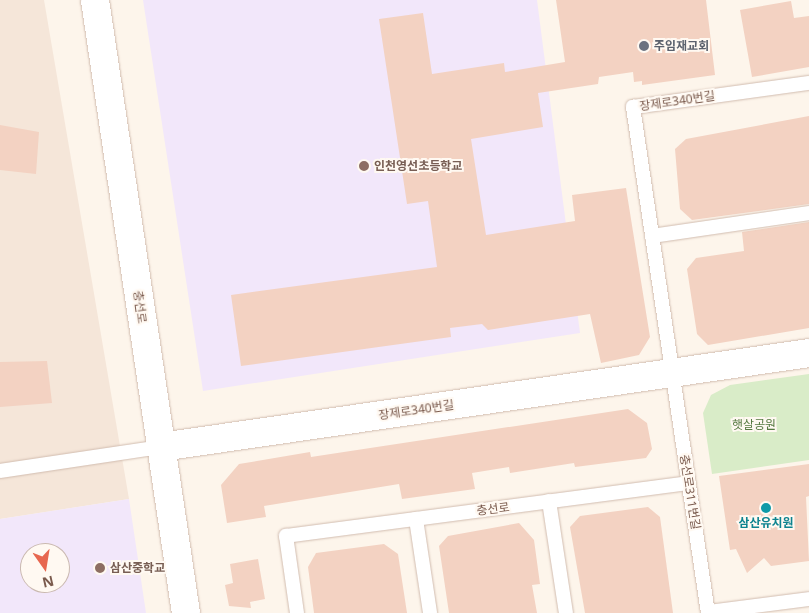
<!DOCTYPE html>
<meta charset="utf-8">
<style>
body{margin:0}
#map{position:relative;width:809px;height:613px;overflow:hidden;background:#fdf5eb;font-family:"Noto Sans","Noto Sans KR",sans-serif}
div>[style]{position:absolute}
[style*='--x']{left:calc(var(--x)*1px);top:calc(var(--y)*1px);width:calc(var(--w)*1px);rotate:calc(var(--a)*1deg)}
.residential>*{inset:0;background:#f5e6d9}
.education>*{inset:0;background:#f2e7fa}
.green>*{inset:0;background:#d9ecc8}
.building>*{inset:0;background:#f3d2c2}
.roads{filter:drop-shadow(0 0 1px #d1bcaf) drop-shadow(0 0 1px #d1bcaf)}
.service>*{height:14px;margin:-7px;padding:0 7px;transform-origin:7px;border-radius:7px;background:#fff}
.minor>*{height:28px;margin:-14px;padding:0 14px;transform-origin:14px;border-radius:14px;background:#fff}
.tertiary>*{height:28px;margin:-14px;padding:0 14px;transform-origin:14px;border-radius:14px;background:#fff}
.dots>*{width:14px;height:14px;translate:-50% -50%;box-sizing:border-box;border:2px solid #fff9f2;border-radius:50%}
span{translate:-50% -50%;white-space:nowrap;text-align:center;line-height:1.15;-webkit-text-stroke:4px #fff9f2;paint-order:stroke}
.worship-label{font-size:12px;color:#5b616d;font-weight:700}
.left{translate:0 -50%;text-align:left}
.street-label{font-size:12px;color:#7a5a4d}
.education-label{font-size:12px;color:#785e54;font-weight:700}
.park-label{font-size:12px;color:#567a41}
.culture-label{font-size:12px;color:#0d838f;font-weight:700}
.north{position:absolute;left:20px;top:543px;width:50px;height:50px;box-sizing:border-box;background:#fff9f2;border:1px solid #cab9b0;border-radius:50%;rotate:167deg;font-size:14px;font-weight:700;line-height:20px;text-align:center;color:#7a5a4d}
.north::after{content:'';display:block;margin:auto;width:18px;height:22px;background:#e76750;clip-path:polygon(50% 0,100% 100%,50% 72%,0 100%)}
</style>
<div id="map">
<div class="residential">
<div style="clip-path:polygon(0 0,44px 0,129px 499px,0 519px)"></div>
</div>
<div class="education">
<div style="clip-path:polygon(143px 0,537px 0,580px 333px,203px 391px)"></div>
<div style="clip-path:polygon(evenodd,129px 499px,146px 613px,0 613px,0 519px,129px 499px,30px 553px,60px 553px,60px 583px,30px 583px,30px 553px)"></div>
</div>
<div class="green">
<div style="clip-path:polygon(809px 374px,809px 460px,712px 474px,703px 413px,711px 395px,730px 385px)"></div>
</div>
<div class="building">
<div style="clip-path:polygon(556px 0,706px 0,715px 75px,642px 85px,642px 81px,634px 82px,633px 72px,599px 77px,598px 84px,538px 93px,543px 127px,471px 139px,486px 235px,575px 221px,572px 195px,626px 188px,650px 337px,639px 355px,601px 363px,590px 314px,488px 330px,482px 324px,450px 328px,451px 337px,241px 366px,231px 295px,437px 267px,428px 201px,407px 204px,379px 19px,423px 13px,432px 74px,504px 63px,505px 72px,565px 62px)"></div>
<div style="clip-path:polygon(791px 1px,794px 18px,809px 16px,809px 67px,752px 77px,740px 10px)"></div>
<div style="clip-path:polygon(809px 116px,809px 204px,692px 220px,680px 209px,675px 149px,686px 139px)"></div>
<div style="clip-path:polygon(0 125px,39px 132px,36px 174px,0 170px)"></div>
<div style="clip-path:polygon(809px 222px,809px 328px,708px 345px,697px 334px,687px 269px,696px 258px,744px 251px,742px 232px)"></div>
<div style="clip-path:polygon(47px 361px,52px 403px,0 407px,0 362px)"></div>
<div style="clip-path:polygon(628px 409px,647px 423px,652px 449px,646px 458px,575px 467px,574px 463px,510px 473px,509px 467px,472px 473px,475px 489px,402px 499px,399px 484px,264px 506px,266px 517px,227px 523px,221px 485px,239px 464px,310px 452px,311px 457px)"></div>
<div style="clip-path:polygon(809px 464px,809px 496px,806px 497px,809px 561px,771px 566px,764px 558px,747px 573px,736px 549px,730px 550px,719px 476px)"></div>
<div style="clip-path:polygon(648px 507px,660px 517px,673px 613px,585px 613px,570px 527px,580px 516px)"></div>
<div style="clip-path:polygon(519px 523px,534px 540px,540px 584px,532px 585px,537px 613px,449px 613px,439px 546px,448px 536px)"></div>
<div style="clip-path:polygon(384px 544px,398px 554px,407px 613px,314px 613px,308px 567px,316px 553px)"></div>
<div style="clip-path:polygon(258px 559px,265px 599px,250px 602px,251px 608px,229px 606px,225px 585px,233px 583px,230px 564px)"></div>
</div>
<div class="roads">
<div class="service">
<div style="--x:652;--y:236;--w:159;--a:-8.3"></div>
<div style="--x:0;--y:471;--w:163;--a:-8.5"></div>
<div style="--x:549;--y:501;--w:113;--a:81.4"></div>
<div style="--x:416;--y:519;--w:95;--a:81.5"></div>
<div style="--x:708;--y:612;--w:102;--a:-7.3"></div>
<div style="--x:297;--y:613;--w:78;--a:-98.1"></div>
<div style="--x:286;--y:536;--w:406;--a:-7.5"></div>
<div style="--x:708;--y:613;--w:512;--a:-98.43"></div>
<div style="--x:633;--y:107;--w:178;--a:-7.8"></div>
</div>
<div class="minor">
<div style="--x:161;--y:447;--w:655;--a:-8.25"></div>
</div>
<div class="tertiary">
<div style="--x:95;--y:0;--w:620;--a:81.56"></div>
</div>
</div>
<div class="dots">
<div style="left:644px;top:46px;background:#6b7280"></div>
<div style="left:364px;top:166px;background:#8d6e63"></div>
<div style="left:766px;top:508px;background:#0f9aa8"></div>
<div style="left:100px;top:568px;background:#8d6e63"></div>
</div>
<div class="worship-label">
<span class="left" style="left:654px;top:46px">주임재교회</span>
</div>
<div class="street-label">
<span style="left:677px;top:101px;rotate:-8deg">장제로340번길</span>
<span style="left:140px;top:307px;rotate:82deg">충선로</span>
<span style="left:416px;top:410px;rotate:-8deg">장제로340번길</span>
<span style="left:690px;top:492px;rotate:81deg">충선로311번길</span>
<span style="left:493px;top:509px;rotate:-7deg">충선로</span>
</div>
<div class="education-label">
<span class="left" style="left:374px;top:166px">인천영선초등학교</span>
<span class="left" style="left:110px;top:568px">삼산중학교</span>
</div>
<div class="park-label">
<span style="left:754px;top:425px">햇살공원</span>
</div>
<div class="culture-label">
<span style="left:766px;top:523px">삼산유치원</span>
</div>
<div class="north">N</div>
</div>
